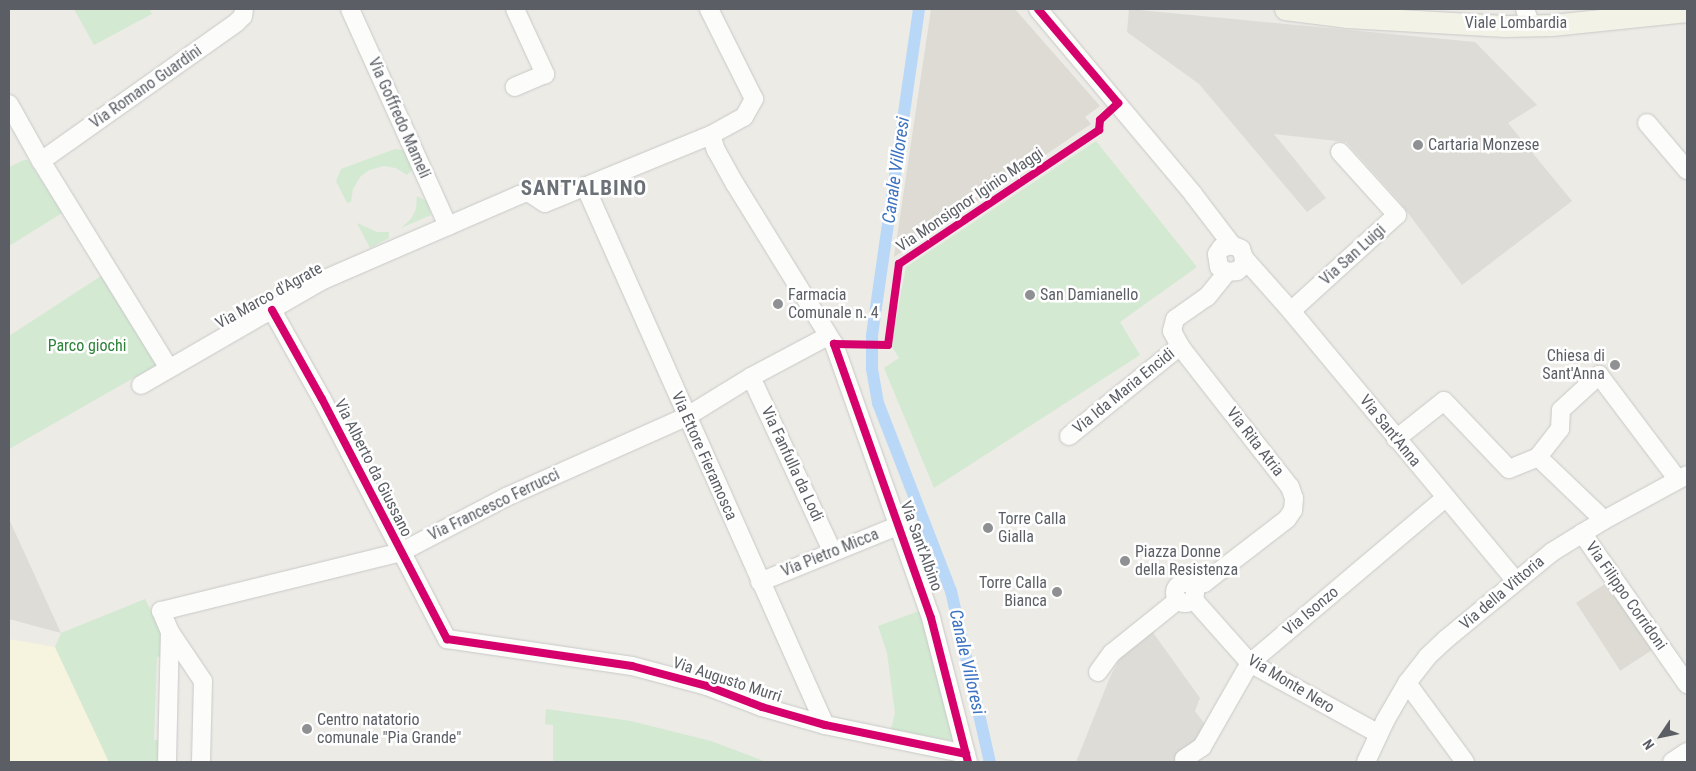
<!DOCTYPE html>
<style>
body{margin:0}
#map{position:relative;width:1696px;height:771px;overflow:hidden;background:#ecebe6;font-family:"Roboto Condensed",sans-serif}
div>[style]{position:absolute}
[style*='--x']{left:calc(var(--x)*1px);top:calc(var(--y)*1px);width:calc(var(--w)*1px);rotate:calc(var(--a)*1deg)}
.commercial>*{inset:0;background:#f6f3de}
.industrial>*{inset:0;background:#dddcd7}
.education>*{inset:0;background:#dddbd4;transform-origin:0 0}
.green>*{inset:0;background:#d3e9d2}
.canal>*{height:12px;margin:-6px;padding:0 6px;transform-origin:6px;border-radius:6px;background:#b9d8f8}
.roads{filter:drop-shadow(0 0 1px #c8c8c7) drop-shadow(0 0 1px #c8c8c7)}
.minor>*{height:18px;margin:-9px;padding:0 9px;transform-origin:9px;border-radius:9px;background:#fcfcfb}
.minor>.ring{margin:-9px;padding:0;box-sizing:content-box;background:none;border:18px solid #fcfcfb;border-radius:50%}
.major>*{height:21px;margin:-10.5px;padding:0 10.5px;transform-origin:10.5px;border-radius:10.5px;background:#f3f2e7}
.cycleway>*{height:8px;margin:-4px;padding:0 4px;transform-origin:4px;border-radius:4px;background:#d6006c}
.dots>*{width:14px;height:14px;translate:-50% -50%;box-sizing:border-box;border:2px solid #fff;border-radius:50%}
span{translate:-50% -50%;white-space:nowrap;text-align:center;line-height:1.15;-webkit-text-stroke:5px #fff;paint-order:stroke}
.street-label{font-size:16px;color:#5b5f65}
.poi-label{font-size:16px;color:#5b5f65}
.left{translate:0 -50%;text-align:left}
.right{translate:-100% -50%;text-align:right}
.park-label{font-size:16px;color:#2e8239}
.water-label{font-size:18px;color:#3b72c2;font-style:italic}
.district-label{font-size:21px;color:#6c7177;font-weight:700;letter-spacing:1px}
.frame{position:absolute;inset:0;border:10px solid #5b5f65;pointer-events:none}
.north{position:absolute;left:1636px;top:711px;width:50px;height:50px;-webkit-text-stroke:4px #fff;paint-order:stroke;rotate:236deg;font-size:14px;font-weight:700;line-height:20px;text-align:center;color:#5b5f65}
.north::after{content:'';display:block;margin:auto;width:18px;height:22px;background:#5b5f65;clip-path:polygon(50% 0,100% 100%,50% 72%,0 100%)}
</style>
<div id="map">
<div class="commercial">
<div style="clip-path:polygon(9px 639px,55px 647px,109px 762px,9px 762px)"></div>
</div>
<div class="industrial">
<div style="clip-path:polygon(1129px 9px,1475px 42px,1537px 105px,1508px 123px,1572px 201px,1462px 285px,1399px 201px,1346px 142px,1274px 134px,1326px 198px,1307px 212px,1199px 84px,1127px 32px)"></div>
<div style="clip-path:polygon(9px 519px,61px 633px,9px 619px)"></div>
<div style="clip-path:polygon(1149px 627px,1200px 698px,1195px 711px,1207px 727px,1183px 754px,1188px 762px,1076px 762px,1110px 677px,1126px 647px)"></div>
</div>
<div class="education">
<div style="clip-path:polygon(931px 9px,1015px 9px,1100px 106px,1085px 117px,1091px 124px,894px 257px)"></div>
<div style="left:1608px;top:582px;width:81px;height:38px;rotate:57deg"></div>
</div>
<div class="green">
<div style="clip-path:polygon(74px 9px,149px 9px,152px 14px,94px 45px)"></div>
<div style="clip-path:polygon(1096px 141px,1197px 267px,1120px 322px,1140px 355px,934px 488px,884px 368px,899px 358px,891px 345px,906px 267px)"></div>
<div style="clip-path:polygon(395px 149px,404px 150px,413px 169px,407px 175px,396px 168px,384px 166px,369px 170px,360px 177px,353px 189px,351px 202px,347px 203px,336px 181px,341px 169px)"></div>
<div style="clip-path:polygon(24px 160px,28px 160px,62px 213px,9px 246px,9px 167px)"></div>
<div style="clip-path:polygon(417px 196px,428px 202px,431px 215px,401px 228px,411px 219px,416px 209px)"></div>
<div style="clip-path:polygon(357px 223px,377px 232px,389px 232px,389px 238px,370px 248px)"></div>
<div style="clip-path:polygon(104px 274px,158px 364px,9px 449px,9px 336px)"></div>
<div style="clip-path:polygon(145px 599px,165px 638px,166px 656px,157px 657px,154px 740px,163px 740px,162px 762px,109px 762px,55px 647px,61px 633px)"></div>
<div style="clip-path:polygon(922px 610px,953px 741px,891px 729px,895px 713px,887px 653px,878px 626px)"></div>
<div style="clip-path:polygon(546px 709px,631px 721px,711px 741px,767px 762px,553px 762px,553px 725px,545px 724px)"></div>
</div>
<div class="canal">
<div style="--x:919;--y:9;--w:331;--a:98.2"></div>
<div style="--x:872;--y:337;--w:32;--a:90"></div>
<div style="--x:872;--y:369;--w:35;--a:80"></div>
<div style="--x:878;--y:403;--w:202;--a:68.8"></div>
<div style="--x:951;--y:591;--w:175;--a:77.2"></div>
</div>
<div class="roads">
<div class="minor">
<div style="--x:350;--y:9;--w:238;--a:65.7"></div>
<div style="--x:515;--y:9;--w:72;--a:65.2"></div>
<div style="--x:545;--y:74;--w:33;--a:157"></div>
<div style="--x:1038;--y:9;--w:241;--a:50"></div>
<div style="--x:1193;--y:194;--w:64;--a:52.6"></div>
<div style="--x:1232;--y:245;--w:10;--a:24"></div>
<div style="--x:1241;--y:249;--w:9;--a:72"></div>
<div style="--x:1244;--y:258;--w:8;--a:97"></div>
<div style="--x:1243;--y:266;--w:8;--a:140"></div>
<div style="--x:1237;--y:271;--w:10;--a:174"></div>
<div style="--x:1227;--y:272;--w:9;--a:-148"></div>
<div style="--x:1219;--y:267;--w:13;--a:-99"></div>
<div style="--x:1217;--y:254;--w:7;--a:-56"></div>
<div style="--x:1221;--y:248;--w:11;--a:-15"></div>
<div style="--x:1525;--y:9;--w:18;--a:71"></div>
<div style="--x:9;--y:104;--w:65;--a:60.7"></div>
<div style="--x:41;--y:161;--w:243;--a:58.3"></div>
<div style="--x:1647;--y:123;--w:62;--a:49.6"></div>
<div style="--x:711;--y:135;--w:16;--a:72"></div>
<div style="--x:716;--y:150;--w:39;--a:61"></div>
<div style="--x:735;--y:184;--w:188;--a:58.3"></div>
<div style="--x:834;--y:344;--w:291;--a:70.5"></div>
<div style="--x:931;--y:618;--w:149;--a:75.6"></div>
<div style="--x:41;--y:161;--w:240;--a:-35.3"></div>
<div style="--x:237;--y:22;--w:8;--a:-45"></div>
<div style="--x:243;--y:16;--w:7;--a:-82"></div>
<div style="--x:585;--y:186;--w:590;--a:66"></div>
<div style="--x:1244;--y:258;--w:71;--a:48.4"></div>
<div style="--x:1291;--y:311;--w:350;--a:50.2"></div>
<div style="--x:272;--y:310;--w:102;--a:60.7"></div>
<div style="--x:322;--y:399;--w:271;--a:62.5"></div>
<div style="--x:447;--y:639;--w:187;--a:8.3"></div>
<div style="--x:632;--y:666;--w:78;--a:14.9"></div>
<div style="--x:707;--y:686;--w:59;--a:20.9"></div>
<div style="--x:762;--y:707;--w:66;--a:15.9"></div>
<div style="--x:825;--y:725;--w:144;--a:11.6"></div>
<div style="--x:1291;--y:311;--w:143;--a:-42.2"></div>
<div style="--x:1397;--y:215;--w:85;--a:-132.1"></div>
<div style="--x:751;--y:377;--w:192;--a:65"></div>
<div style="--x:141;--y:385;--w:210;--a:-30"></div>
<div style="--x:323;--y:280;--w:214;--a:-23.4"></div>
<div style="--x:519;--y:195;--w:9;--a:-18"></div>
<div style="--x:528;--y:192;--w:20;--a:33"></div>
<div style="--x:545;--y:203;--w:179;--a:-22.3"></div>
<div style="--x:711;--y:135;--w:38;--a:-29"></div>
<div style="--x:744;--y:117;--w:21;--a:-61"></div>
<div style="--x:754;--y:99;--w:101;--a:-116.6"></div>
<div style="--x:1069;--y:436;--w:143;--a:-39"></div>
<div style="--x:1396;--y:439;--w:61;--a:-38.4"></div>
<div style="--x:1444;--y:401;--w:94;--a:46.3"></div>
<div style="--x:1509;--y:469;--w:31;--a:-22"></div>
<div style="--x:1538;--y:457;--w:36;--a:-52"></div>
<div style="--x:1560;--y:429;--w:19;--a:-87"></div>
<div style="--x:1561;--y:410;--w:52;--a:-42.6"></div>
<div style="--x:1599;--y:375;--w:131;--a:53"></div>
<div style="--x:1538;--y:457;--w:91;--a:43.7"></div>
<div style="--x:1582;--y:533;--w:184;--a:55.2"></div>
<div style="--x:760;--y:582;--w:151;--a:-22.2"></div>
<div class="ring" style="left:1175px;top:583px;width:2px;height:2px"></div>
<div style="--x:1193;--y:587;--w:12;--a:-20"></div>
<div style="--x:1204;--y:583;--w:105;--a:-37.6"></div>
<div style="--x:1287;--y:519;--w:11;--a:-56"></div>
<div style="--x:1293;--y:510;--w:12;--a:-85"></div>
<div style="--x:1294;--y:498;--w:12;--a:-110"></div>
<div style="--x:1290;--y:487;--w:179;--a:-128"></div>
<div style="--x:1180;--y:346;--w:17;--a:-118"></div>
<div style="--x:1172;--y:331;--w:12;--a:-76"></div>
<div style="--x:1175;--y:319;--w:39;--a:-35"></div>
<div style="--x:1207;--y:297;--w:32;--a:-51"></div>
<div style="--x:1193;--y:599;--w:86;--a:48.3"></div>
<div style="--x:1250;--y:663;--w:147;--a:28.8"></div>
<div style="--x:1098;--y:672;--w:24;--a:-54"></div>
<div style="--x:1112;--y:653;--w:85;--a:-38.8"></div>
<div style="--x:1407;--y:683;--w:98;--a:53.7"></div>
<div style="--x:1184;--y:759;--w:22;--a:-34"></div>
<div style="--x:1202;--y:747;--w:97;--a:-60.3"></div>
<div style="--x:1250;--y:663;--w:255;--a:-40.2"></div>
<div style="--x:167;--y:762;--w:130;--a:-88.7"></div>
<div style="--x:201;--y:762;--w:81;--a:-88.6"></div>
<div style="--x:203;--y:681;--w:59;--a:-124"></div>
<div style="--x:170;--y:632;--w:23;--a:-113"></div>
<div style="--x:161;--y:611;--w:247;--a:-13.8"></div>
<div style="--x:401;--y:552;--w:119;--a:-27.6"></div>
<div style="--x:506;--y:497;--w:197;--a:-24"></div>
<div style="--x:686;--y:417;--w:76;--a:-31.6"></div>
<div style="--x:751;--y:377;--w:87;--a:-28"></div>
<div style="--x:1366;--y:762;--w:45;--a:-65.1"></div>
<div style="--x:1385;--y:721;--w:44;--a:-59.9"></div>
<div style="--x:1407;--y:683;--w:33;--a:-52"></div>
<div style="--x:1427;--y:657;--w:25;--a:-43"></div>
<div style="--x:1445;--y:640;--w:139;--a:-39.4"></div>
<div style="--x:1552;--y:552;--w:61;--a:-31.6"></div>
<div style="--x:1604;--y:520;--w:94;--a:-28.5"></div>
<div style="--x:1672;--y:762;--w:18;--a:-34"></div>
</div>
<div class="major">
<div style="--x:1285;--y:9;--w:63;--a:7.4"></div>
<div style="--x:1347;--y:17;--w:158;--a:3.3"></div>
<div style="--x:1505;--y:26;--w:47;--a:-1.2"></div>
<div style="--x:1552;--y:25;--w:136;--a:-5.9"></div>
</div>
</div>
<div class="cycleway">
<div style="--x:272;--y:310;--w:102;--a:60.7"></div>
<div style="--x:322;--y:399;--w:271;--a:62.5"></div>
<div style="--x:447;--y:639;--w:187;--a:8.3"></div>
<div style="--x:632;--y:666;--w:78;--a:14.9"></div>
<div style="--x:707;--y:686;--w:59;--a:20.9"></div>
<div style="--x:762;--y:707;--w:66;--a:15.9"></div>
<div style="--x:825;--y:725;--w:144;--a:11.6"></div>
<div style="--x:968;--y:762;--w:149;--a:-104.4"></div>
<div style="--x:931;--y:618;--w:291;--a:-109.5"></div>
<div style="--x:834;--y:344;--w:54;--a:1.1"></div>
<div style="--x:888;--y:345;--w:82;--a:-82.3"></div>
<div style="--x:899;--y:264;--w:241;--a:-33.8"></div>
<div style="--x:1099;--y:130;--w:10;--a:-84"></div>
<div style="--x:1100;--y:120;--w:25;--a:-43"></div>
<div style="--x:1118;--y:103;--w:123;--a:-130.4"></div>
</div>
<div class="dots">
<div style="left:1418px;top:145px;background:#8e9092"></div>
<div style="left:1030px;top:295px;background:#8e9092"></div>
<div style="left:778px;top:304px;background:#8e9092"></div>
<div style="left:1615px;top:365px;background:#8e9092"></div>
<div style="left:988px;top:528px;background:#8e9092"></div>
<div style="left:1125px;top:561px;background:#8e9092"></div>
<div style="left:1057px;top:592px;background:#8e9092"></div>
<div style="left:307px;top:729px;background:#8e9092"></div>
</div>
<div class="street-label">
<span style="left:1516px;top:23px">Viale Lombardia</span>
<span style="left:146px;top:87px;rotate:-35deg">Via Romano Guardini</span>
<span style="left:399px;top:118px;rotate:66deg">Via Goffredo Mameli</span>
<span style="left:970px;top:200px;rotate:-34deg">Via Monsignor Iginio Maggi</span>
<span style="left:1353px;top:255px;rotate:-42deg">Via San Luigi</span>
<span style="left:269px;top:296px;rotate:-29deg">Via Marco d'Agrate</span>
<span style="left:1124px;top:391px;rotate:-39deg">Via Ida Maria Encidi</span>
<span style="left:1390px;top:431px;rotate:51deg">Via Sant'Anna</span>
<span style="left:1255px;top:442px;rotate:52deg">Via Rita Atria</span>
<span style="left:704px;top:456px;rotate:66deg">Via Ettore Fieramosca</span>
<span style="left:792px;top:464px;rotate:65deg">Via Fanfulla da Lodi</span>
<span style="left:373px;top:468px;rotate:63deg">Via Alberto da Giussano</span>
<span style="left:494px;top:505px;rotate:-26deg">Via Francesco Ferrucci</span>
<span style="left:921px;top:546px;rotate:70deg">Via Sant'Albino</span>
<span style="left:830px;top:553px;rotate:-22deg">Via Pietro Micca</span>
<span style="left:1502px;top:593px;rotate:-40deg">Via della Vittoria</span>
<span style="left:1626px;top:596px;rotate:55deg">Via Filippo Corridoni</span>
<span style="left:1311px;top:611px;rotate:-40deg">Via Isonzo</span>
<span style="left:727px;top:680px;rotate:18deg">Via Augusto Murri</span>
<span style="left:1291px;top:684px;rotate:31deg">Via Monte Nero</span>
</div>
<div class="poi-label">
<span class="left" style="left:1428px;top:145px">Cartaria Monzese</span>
<span class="left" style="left:788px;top:304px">Farmacia<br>Comunale n. 4</span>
<span class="left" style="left:1040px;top:295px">San Damianello</span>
<span class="right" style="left:1605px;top:365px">Chiesa di<br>Sant'Anna</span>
<span class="left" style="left:998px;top:528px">Torre Calla<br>Gialla</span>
<span class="left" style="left:1135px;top:561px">Piazza Donne<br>della Resistenza</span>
<span class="right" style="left:1047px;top:592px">Torre Calla<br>Bianca</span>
<span class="left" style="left:317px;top:729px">Centro natatorio<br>comunale "Pia Grande"</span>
</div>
<div class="park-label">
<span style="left:87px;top:346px">Parco giochi</span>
</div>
<div class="water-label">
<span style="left:896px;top:170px;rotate:-82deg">Canale Villoresi</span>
<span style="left:967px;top:662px;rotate:77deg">Canale Villoresi</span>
</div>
<div class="district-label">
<span style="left:584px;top:188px">SANT'ALBINO</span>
</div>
<div class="frame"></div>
<div class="north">N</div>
</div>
